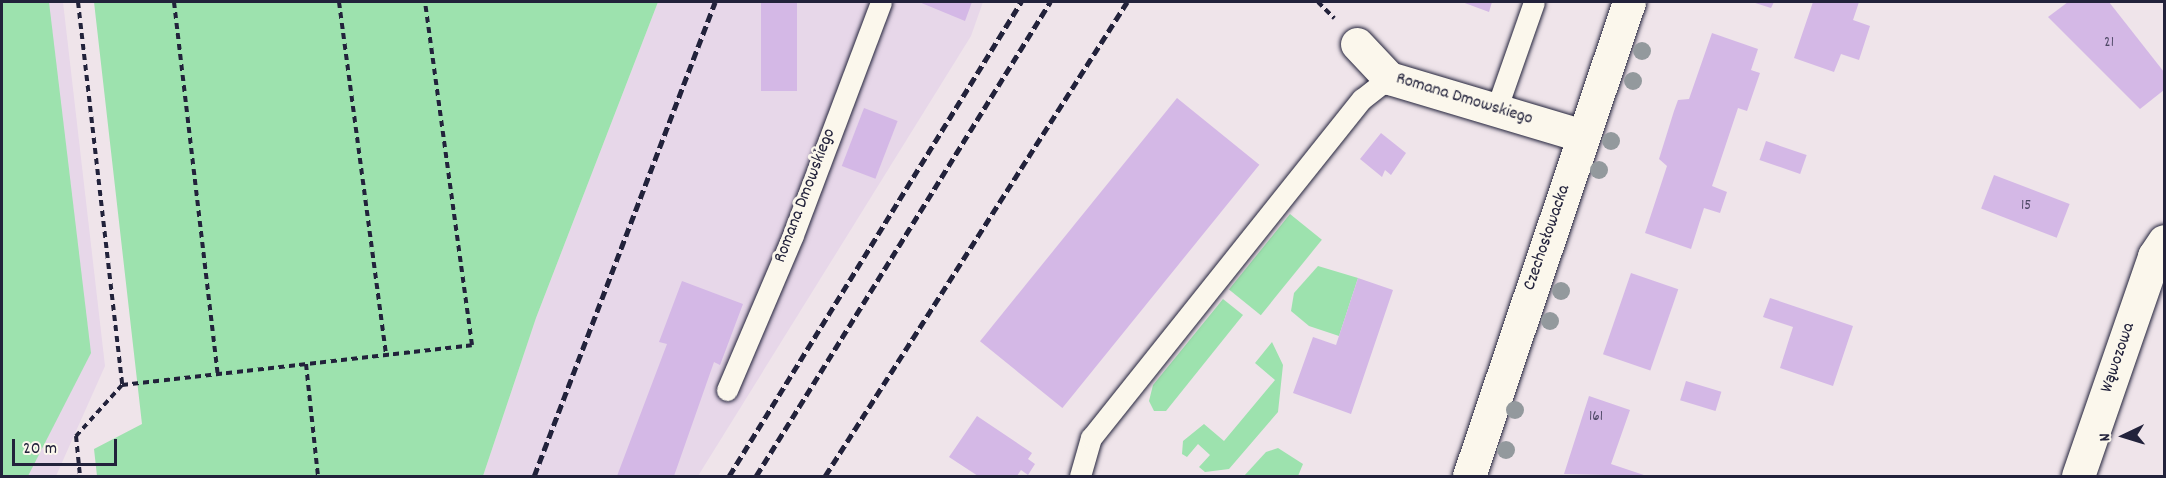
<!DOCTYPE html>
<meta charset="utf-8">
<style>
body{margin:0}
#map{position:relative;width:2166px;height:478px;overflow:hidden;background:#efe4ea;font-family:Dekko,sans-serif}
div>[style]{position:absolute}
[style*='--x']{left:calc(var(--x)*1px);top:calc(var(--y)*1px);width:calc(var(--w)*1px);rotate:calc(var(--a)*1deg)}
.built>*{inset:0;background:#e7d7e9}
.green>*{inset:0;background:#9de2ae;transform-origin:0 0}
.building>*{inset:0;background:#d4b8e6;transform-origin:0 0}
.path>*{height:4px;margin-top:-2px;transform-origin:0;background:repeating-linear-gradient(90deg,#22223b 0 6px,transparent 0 10.5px)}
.roads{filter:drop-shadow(0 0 2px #22223b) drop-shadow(0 0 2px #22223b)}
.lane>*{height:21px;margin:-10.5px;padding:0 10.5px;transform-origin:10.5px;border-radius:10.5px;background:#fbf7ec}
.street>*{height:33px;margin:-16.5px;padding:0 16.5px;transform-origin:16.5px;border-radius:16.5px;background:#fbf7ec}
.secondary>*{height:33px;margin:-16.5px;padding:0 16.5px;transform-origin:16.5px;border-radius:16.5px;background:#fbf7ec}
.rail>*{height:4.5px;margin-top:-2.25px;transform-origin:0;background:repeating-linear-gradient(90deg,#22223b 0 9px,transparent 0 13.5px)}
.trees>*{width:18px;height:18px;margin:-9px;border-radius:50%;background:#93999d}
span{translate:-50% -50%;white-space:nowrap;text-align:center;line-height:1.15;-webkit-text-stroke:6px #fbf7ec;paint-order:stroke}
.number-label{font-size:15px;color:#4e4866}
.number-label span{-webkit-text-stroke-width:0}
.street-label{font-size:18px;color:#22223b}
.frame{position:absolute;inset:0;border:3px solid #22223b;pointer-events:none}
.north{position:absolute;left:2094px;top:406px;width:60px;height:60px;-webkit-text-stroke:4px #fbf7ec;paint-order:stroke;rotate:266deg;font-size:16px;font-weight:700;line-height:24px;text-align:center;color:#22223b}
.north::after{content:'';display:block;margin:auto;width:21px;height:27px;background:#22223b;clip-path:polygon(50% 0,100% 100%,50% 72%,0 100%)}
.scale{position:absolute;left:12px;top:439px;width:105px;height:27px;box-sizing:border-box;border:3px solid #22223b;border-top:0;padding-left:8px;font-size:18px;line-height:21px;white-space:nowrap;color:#22223b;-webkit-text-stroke:4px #fbf7ec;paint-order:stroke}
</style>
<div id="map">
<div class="built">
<div style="clip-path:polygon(2px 2px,63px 2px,105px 366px,56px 476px,2px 476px)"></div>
<div style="clip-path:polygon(658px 2px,983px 2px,971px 36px,698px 476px,483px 476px,536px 318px)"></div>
</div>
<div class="green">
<div style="clip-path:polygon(2px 2px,49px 2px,91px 353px,28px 476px,2px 476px)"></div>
<div style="clip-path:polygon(94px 2px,658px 2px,536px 318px,483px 476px,97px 476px,94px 449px,142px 424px)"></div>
<div style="left:1290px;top:214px;width:41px;height:97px;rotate:39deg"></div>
<div style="clip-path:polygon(1318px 266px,1358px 278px,1339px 336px,1309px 326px,1291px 311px,1294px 293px)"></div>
<div style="clip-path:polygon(1223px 299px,1243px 315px,1166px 411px,1154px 411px,1149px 401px,1153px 385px)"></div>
<div style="clip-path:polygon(1272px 342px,1283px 365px,1278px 412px,1229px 469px,1205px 472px,1199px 467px,1210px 455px,1198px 444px,1187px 457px,1182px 454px,1183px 441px,1204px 424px,1224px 441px,1275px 380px,1255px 363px)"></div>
<div style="clip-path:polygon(1278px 448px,1303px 464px,1298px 476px,1244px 476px,1266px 452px)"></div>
</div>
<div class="building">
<div style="left:761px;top:2px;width:36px;height:89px"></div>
<div style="clip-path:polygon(919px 2px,972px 2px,965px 21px)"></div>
<div style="clip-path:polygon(1462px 2px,1492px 2px,1489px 12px)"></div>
<div style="clip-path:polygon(1752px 2px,1774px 2px,1771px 8px)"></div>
<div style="clip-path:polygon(1813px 2px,1859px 2px,1853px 20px,1870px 26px,1859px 60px,1841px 54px,1834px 72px,1794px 58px)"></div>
<div style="clip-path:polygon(2068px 2px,2109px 2px,2164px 72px,2164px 90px,2140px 109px,2048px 17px)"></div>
<div style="clip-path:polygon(1712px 33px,1758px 49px,1751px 70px,1760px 73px,1747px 111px,1738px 108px,1712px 186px,1727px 192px,1720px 213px,1704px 208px,1691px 249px,1645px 233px,1667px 166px,1659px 159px,1674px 111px,1678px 100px,1689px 99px)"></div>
<div style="left:1177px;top:98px;width:106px;height:313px;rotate:39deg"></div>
<div style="left:864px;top:108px;width:36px;height:62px;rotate:21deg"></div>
<div style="clip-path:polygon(1381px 133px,1406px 153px,1391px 175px,1385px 170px,1382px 177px,1360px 159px)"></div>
<div style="left:1766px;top:141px;width:43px;height:20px;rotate:19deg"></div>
<div style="left:1994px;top:175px;width:81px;height:36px;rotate:21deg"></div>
<div style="left:1631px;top:273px;width:50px;height:86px;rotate:19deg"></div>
<div style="clip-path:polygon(1358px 278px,1393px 290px,1351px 414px,1293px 393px,1313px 337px,1336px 345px)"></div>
<div style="clip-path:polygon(682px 281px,743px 304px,720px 365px,714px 362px,674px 476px,617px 476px,667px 344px,659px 342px)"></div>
<div style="clip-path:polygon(1770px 298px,1853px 326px,1833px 386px,1780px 368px,1793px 327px,1763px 317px)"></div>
<div style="left:1686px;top:381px;width:37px;height:20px;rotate:17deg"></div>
<div style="clip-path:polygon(1589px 396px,1630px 410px,1611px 464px,1647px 476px,1564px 474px)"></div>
<div style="clip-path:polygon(977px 416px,1032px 453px,1028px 459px,1035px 464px,1028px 475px,1021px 470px,1017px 476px,978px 476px,949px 457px)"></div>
</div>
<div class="path">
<div style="--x:78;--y:2;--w:386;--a:83.4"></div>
<div style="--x:122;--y:385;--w:69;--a:132"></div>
<div style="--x:76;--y:436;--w:40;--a:84.3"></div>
<div style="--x:174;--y:2;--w:375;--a:83.3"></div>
<div style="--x:339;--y:2;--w:356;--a:82.4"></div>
<div style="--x:1318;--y:2;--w:23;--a:45"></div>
<div style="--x:306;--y:364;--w:113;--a:83.9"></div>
<div style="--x:122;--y:385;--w:352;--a:-6.5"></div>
<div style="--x:472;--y:345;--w:346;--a:-97.8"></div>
</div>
<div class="roads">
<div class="lane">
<div style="--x:1496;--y:110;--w:114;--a:-70.6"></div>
<div style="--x:727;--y:390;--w:168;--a:-66.9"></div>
<div style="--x:793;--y:235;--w:249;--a:-69.3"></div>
<div style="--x:1080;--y:476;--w:40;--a:-74"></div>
<div style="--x:1091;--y:438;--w:434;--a:-51.4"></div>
<div style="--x:1362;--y:99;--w:34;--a:-38"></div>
</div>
<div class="street">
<div style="--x:1357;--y:44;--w:47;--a:46.7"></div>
<div style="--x:1389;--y:78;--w:202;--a:16.6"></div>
<div style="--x:2078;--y:476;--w:233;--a:-70.9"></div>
<div style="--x:2154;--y:256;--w:18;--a:-56"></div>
</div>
<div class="secondary">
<div style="--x:1469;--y:476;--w:500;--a:-71.35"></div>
</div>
</div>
<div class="rail">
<div style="--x:534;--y:476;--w:507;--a:-69.1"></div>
<div style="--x:729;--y:476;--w:557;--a:-58.37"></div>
<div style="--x:756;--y:476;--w:558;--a:-58.19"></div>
<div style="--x:825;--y:476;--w:562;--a:-57.5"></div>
</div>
<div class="trees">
<div style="left:1642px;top:51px"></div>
<div style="left:1633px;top:81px"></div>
<div style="left:1611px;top:141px"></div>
<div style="left:1599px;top:170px"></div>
<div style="left:1561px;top:291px"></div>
<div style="left:1550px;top:321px"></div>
<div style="left:1515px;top:410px"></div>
<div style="left:1506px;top:450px"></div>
</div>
<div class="number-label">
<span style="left:2109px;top:44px">21</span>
<span style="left:2026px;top:207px">15</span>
<span style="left:1596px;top:418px">161</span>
</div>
<div class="street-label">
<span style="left:1464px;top:100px;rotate:17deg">Romana Dmowskiego</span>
<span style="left:806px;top:196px;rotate:-69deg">Romana Dmowskiego</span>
<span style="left:1548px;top:238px;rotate:-71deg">Czechosłowacka</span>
<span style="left:2119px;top:358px;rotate:-71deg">Wąwozowa</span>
</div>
<div class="frame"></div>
<div class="north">N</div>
<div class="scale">20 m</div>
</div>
